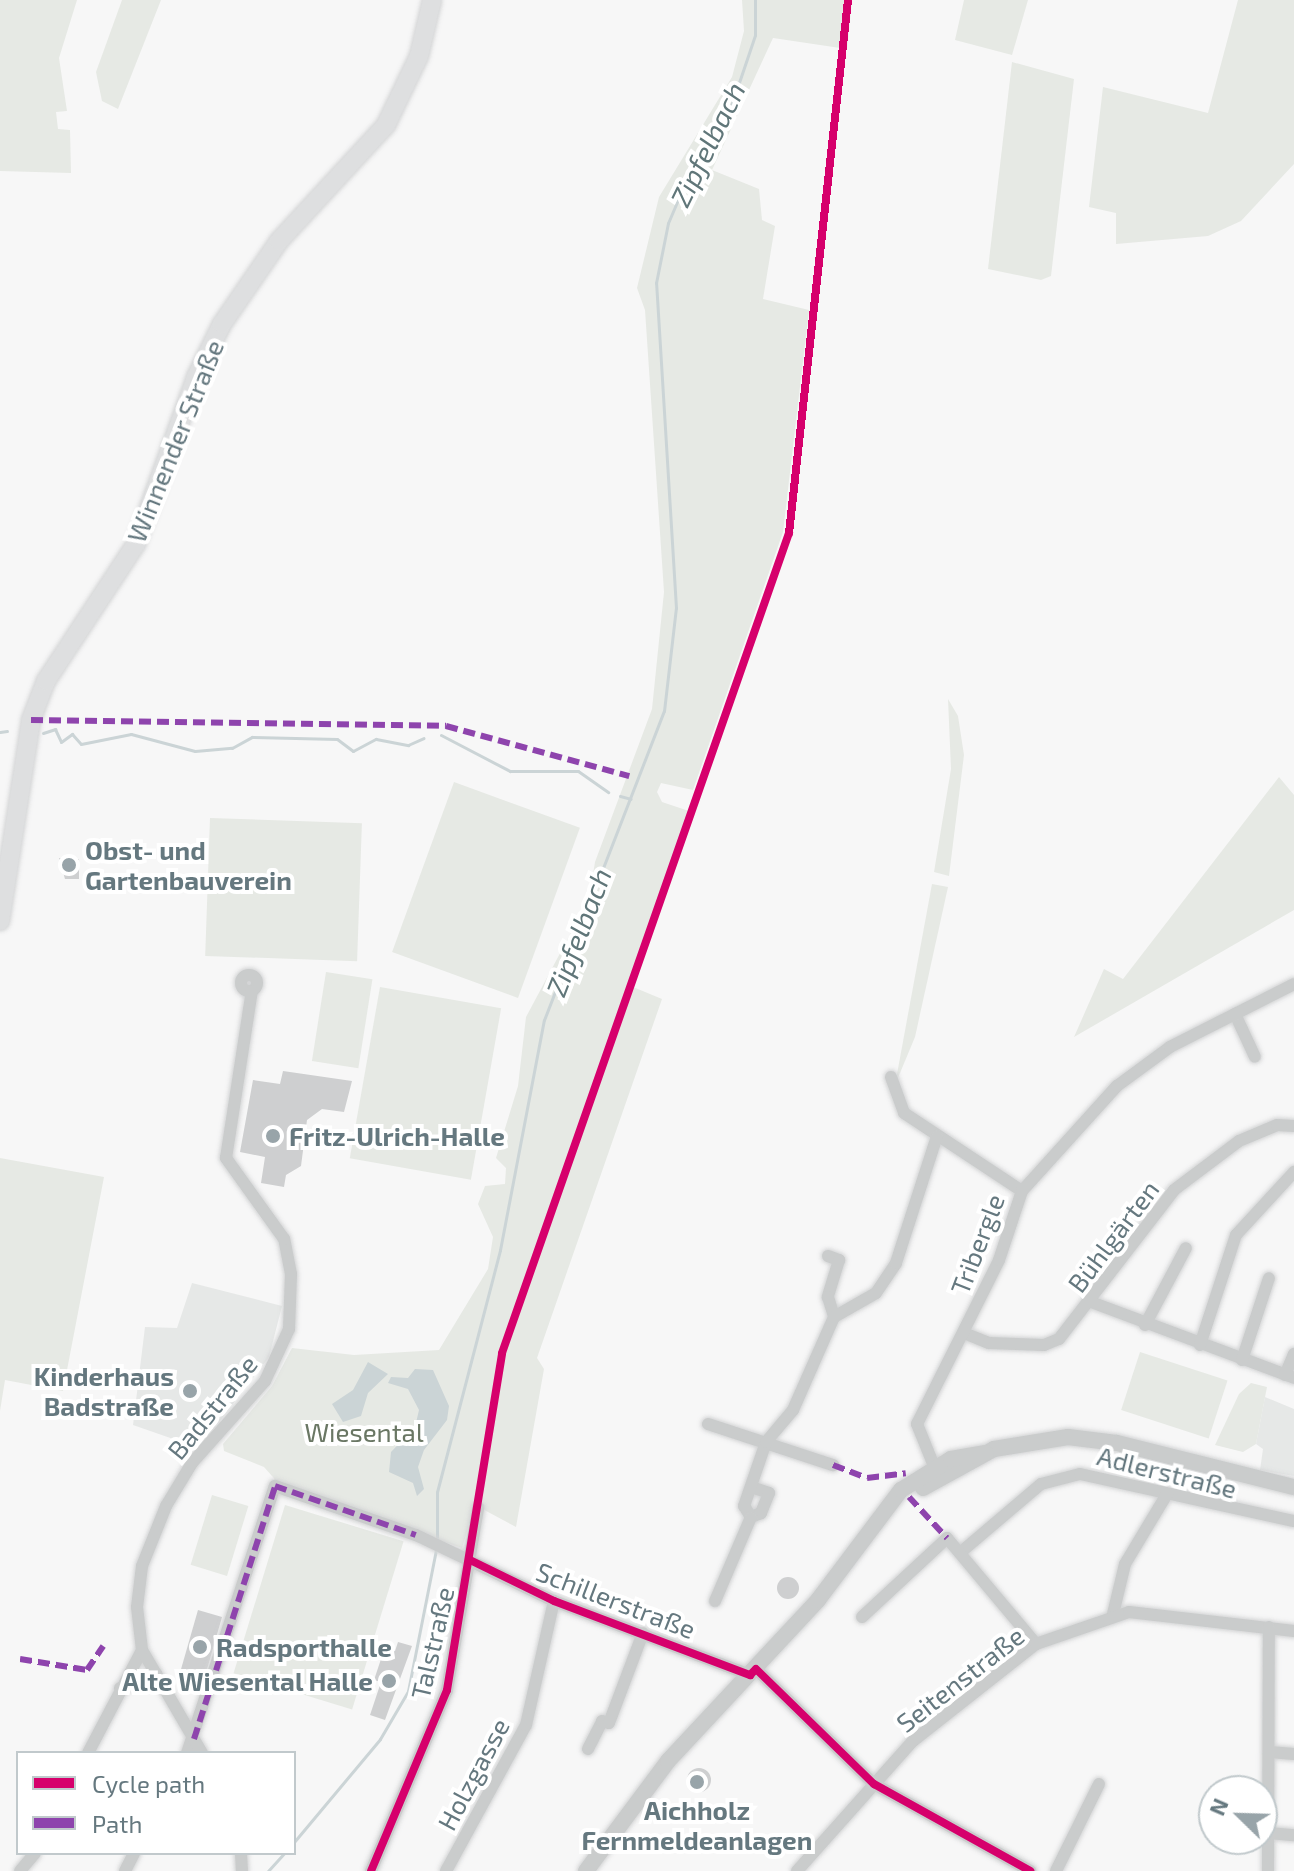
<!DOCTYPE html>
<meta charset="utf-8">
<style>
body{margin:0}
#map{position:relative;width:1294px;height:1871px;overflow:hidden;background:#f7f7f7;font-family:"Exo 2",sans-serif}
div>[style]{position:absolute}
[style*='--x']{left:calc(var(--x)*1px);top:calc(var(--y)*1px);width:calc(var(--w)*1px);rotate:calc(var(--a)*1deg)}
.built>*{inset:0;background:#e6e8e7}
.green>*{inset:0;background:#e6e9e4;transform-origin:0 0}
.water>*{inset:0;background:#cbd4d6}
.stream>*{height:3px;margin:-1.5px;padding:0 1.5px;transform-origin:1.5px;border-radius:1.5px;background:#cbd4d6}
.building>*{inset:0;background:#cecfd0;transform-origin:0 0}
.round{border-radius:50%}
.roads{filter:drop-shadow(0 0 2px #d3d4d5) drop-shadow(0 0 2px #d3d4d5)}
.minor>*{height:12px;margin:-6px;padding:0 6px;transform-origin:6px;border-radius:6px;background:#cacccc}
.minor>.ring{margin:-6px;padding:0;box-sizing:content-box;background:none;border:12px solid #cacccc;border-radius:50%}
.tertiary>*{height:16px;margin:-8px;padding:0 8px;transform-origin:8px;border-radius:8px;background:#cacccc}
.secondary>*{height:18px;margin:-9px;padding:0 9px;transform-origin:9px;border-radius:9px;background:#dedfe0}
.quiet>*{height:6px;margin-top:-3px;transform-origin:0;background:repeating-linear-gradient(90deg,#8e44ad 0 12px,transparent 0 18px)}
.cycleway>*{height:8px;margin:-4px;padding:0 4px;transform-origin:4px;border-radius:4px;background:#d6006c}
.dots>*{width:22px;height:22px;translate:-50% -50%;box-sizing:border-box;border:4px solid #fff;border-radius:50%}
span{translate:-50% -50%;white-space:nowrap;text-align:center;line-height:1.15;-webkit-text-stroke:8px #fff;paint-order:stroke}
.street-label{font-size:26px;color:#65787f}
.poi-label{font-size:26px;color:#65787f;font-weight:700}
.left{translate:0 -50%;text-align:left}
.right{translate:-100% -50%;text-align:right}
.park-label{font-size:26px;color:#6a7764}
.water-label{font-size:28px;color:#607679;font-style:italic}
.legend{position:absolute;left:16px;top:1751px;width:280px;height:104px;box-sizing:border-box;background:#fff;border:2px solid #c1c9cc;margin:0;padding:10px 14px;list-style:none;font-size:24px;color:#65787f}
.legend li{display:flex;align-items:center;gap:16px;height:40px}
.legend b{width:40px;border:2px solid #c1c9cc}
.north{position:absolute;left:1198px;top:1775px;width:80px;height:80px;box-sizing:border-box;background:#fff;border:2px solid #c1c9cc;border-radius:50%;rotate:293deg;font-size:22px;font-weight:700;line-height:32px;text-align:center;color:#65787f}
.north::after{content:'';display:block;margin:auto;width:28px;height:36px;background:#98a4a9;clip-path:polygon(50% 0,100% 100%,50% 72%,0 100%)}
</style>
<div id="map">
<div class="built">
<div style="clip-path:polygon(192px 1283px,282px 1306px,269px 1357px,199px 1448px,133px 1425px,145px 1327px,177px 1328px)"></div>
<div style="clip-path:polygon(1265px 1397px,1294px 1409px,1294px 1476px,1260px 1470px,1263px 1449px,1256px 1444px)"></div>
</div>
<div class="green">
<div style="clip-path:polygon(0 0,77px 0,59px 58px,67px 111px,56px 112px,58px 129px,70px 130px,71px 173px,0 171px)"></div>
<div style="clip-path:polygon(122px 0,161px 0,118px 109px,102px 101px,96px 72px)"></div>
<div style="clip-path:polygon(742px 0,852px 0,847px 49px,773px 38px,712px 170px,759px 189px,762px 220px,775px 226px,763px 299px,809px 310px,783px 532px,693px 790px,661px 783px,657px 792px,662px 802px,695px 813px,633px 987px,662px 999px,537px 1358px,544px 1369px,516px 1527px,475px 1505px,462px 1548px,280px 1485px,264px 1467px,224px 1451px,223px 1444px,272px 1386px,292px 1348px,354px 1355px,439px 1350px,488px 1269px,493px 1237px,478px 1204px,485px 1186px,505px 1184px,506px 1168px,496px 1158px,518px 1086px,526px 1017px,589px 899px,595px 862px,652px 709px,664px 592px,645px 310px,637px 288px,659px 197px,732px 77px,744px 31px)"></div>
<div style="clip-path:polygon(964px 0,1028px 0,1012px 55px,955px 40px)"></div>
<div style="clip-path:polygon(1238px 0,1294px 0,1294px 164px,1241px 221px,1208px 236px,1116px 244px,1116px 213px,1089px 207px,1103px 87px,1208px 113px)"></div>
<div style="clip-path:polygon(1012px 62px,1074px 79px,1051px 276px,1041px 280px,988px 269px)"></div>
<div style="clip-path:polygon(948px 699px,958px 716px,964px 755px,949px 876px,934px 872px,951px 769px)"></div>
<div style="clip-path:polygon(1279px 777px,1294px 795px,1294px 910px,1074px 1037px,1104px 969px,1123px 979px)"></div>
<div style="left:454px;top:782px;width:134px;height:181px;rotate:20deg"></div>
<div style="left:210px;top:818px;width:152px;height:138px;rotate:2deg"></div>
<div style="clip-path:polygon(932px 884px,948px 887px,915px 1037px,895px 1085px)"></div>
<div style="left:326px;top:972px;width:47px;height:90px;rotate:9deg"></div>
<div style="left:380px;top:987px;width:123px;height:174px;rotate:10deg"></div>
<div style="clip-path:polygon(0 1158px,104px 1177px,63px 1391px,5px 1380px,0 1411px)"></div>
<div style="left:1140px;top:1352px;width:92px;height:61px;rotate:18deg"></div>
<div style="clip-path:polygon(1251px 1383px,1267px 1387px,1256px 1444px,1243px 1452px,1215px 1445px,1239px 1394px)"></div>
<div style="left:212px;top:1495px;width:38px;height:73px;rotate:17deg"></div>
<div style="left:285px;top:1505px;width:124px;height:176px;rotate:17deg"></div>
</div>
<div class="water">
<div style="clip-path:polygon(368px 1362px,388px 1374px,368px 1393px,361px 1416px,343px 1422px,332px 1404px,353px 1390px)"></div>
<div style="clip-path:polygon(415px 1369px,433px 1370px,449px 1406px,447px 1420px,424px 1450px,418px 1467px,424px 1489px,417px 1496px,413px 1483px,389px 1472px,391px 1452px,415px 1427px,419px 1410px,408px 1389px,388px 1383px,391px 1377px,408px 1378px)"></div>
</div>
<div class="stream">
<div style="--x:0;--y:732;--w:7;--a:-8"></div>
<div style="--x:43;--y:733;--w:13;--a:-18"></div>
<div style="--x:55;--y:729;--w:14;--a:65"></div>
<div style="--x:61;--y:742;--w:14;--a:-36"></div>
<div style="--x:72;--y:734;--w:13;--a:48"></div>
<div style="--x:81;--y:744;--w:51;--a:-11.3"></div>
<div style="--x:131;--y:734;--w:66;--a:14.9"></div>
<div style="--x:195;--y:751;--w:37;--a:-5"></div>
<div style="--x:232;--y:748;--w:23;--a:-29"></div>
<div style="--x:252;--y:737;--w:85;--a:1.3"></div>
<div style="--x:337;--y:739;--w:20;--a:37"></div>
<div style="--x:353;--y:751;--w:26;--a:-28"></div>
<div style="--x:376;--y:739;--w:33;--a:11"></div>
<div style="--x:408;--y:745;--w:17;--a:-24"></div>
<div style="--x:441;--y:735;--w:78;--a:27.6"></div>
<div style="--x:510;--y:771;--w:68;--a:0"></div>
<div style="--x:578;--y:771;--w:37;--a:35"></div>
<div style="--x:620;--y:796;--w:11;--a:15"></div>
<div style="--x:437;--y:1542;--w:50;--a:-90"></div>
<div style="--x:437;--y:1492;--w:250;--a:-75.4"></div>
<div style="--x:500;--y:1250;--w:234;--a:-79.2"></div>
<div style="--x:544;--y:1020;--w:331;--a:-68.8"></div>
<div style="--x:664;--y:711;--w:104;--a:-83.4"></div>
<div style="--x:676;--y:608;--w:326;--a:-93.5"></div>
<div style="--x:656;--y:283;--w:61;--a:-78.7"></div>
<div style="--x:668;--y:223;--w:59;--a:-66.9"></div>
<div style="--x:691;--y:169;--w:69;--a:-56.3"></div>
<div style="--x:729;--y:112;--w:81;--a:-71.3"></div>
<div style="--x:755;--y:35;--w:35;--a:-90"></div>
<div style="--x:294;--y:1842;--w:134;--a:-50.1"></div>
<div style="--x:380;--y:1739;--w:56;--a:-59.7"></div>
<div style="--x:408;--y:1691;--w:144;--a:-78.8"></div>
<div style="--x:268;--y:1871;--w:24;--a:-48"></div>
</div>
<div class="building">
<div style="clip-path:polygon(59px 858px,79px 859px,79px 879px,65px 879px)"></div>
<div style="clip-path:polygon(283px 1071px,352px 1081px,344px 1112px,322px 1109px,307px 1120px,301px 1166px,286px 1175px,284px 1187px,261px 1183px,265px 1157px,240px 1152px,253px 1080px,280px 1084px)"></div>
<div class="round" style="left:777px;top:1577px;width:22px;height:22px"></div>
<div style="left:198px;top:1610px;width:25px;height:70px;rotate:16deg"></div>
<div style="clip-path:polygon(398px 1642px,412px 1646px,385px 1720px,370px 1715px,381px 1682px,374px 1680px,385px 1647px,395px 1651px)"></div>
<div class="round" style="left:687px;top:1768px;width:24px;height:24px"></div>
</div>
<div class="roads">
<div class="minor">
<div class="ring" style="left:241px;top:975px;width:4px;height:4px"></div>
<div style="--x:1235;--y:1014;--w:47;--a:65.1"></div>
<div style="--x:891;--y:1077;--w:38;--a:70"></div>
<div style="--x:904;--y:1113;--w:141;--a:33.5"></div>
<div style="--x:828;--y:1256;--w:12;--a:20"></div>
<div style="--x:839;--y:1260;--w:39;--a:107"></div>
<div style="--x:828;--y:1297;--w:21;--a:73"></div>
<div style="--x:1091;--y:1302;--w:217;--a:20.5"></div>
<div style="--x:1145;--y:1325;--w:87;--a:-62"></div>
<div style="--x:964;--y:1333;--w:27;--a:22"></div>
<div style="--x:989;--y:1343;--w:55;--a:2.1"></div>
<div style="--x:1044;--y:1345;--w:16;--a:-22"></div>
<div style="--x:1059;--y:1339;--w:188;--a:-52.3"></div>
<div style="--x:1174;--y:1190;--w:81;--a:-37"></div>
<div style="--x:1239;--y:1141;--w:41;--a:-22.8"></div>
<div style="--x:1277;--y:1125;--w:17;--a:3"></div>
<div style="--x:1200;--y:1345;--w:116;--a:-71.9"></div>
<div style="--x:1236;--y:1235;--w:86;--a:-47.4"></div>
<div style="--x:1242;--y:1360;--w:86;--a:-71.8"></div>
<div style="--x:1285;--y:1375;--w:23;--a:-67"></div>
<div style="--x:708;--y:1424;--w:132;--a:18.2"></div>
<div style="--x:938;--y:1476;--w:56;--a:-112"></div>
<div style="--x:917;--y:1424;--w:183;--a:-63.4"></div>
<div style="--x:999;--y:1260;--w:73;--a:-71.6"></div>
<div style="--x:1022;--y:1191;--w:142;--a:-47.9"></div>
<div style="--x:1117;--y:1086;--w:66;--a:-36.3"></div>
<div style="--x:1170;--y:1047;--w:139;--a:-26.9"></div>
<div style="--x:751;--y:1487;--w:19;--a:18"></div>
<div style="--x:769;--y:1493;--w:22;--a:112"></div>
<div style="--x:761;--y:1513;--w:11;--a:158"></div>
<div style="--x:751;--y:1517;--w:13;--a:-122"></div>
<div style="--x:744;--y:1506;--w:68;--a:-71"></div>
<div style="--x:766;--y:1442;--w:42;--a:-49.8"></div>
<div style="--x:793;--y:1410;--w:102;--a:-66.2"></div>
<div style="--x:834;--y:1317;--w:48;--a:-29.7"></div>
<div style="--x:876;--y:1293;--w:36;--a:-56"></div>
<div style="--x:896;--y:1263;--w:133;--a:-72.1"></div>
<div style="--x:961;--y:1552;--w:105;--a:-40.4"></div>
<div style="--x:1041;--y:1484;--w:40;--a:-14.4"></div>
<div style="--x:1080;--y:1474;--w:219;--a:12.4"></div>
<div style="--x:715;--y:1601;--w:91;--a:-66.8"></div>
<div style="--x:1113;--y:1614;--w:51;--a:-76.5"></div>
<div style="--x:1125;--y:1564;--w:82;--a:-59"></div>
<div style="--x:862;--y:1617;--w:116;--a:-42.9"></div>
<div style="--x:947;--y:1538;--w:138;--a:50"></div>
<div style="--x:756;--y:1669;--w:165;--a:44.3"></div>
<div style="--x:874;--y:1784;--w:179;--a:29.1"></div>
<div style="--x:120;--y:1688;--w:39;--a:-21"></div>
<div style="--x:588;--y:1749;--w:31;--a:-63"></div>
<div style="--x:602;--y:1721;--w:7;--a:16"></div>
<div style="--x:609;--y:1723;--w:96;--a:-69.3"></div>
<div style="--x:1270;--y:1752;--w:24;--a:5"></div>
<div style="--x:88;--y:1753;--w:116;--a:-62.3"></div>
<div style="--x:187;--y:1753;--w:281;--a:-71.8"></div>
<div style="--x:275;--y:1486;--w:149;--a:19.2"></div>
<div style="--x:416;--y:1535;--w:153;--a:25.6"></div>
<div style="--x:554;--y:1601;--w:210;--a:20.7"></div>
<div style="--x:202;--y:1753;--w:119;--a:-120.2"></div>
<div style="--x:142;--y:1650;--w:43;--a:-96.6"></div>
<div style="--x:137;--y:1607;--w:41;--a:-83"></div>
<div style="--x:142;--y:1566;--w:65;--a:-68.2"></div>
<div style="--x:166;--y:1506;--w:50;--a:-58.8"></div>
<div style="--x:192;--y:1463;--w:110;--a:-48.3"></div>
<div style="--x:265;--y:1381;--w:57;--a:-65.2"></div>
<div style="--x:289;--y:1329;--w:55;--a:-87.9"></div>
<div style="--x:291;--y:1274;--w:36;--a:-101"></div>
<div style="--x:284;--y:1239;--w:100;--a:-125.6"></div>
<div style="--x:226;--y:1158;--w:169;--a:-81.2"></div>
<div style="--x:1269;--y:1833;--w:25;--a:5"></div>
<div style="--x:241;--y:1853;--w:18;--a:87"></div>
<div style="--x:20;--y:1871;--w:23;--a:-50"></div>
<div style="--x:125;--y:1871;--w:20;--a:-63"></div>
<div style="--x:371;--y:1871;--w:196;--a:-67.2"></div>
<div style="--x:447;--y:1690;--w:185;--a:-80.3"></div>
<div style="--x:446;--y:1871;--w:166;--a:-61.3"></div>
<div style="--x:526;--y:1725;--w:127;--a:-77.3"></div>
<div style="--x:797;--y:1871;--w:174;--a:-48.3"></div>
<div style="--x:913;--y:1741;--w:157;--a:-38.3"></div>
<div style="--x:1036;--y:1644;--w:98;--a:-19"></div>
<div style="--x:1129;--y:1612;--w:166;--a:6.6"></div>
<div style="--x:1056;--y:1871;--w:97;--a:-63.7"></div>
<div style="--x:1268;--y:1871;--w:244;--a:-89.8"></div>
</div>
<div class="tertiary">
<div style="--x:923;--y:1488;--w:81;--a:-28.8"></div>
<div style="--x:994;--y:1449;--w:75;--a:-9.2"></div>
<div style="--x:1068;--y:1437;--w:49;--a:7"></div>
<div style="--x:1117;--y:1443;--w:182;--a:14"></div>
<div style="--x:586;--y:1871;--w:137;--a:-53.3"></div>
<div style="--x:668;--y:1761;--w:220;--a:-47"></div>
<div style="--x:818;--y:1600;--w:138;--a:-53"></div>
<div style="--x:901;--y:1490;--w:59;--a:-31.8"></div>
<div style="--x:951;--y:1459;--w:35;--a:-10"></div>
</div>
<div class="secondary">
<div style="--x:0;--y:921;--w:203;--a:-81.2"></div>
<div style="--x:31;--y:720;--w:42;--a:-69"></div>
<div style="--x:46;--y:681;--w:164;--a:-56.7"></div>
<div style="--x:136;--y:544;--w:177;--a:-70.2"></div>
<div style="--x:196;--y:377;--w:59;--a:-63.9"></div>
<div style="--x:222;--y:324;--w:101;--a:-55.5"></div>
<div style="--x:279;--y:241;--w:158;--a:-47.3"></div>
<div style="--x:386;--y:125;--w:76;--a:-64.4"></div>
<div style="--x:419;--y:56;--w:57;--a:-76.9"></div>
</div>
</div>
<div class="quiet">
<div style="--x:31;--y:720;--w:415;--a:0.8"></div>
<div style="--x:446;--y:726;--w:190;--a:15.3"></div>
<div style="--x:833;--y:1465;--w:36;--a:21"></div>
<div style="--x:867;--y:1478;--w:39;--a:-7"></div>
<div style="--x:909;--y:1497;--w:56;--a:47.2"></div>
<div style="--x:20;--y:1659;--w:68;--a:9.3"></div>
<div style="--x:87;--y:1670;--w:29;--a:-56"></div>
<div style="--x:194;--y:1739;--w:266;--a:-72.2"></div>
<div style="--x:275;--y:1486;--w:149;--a:19.2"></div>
</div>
<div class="cycleway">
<div style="--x:470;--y:1560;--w:93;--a:26"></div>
<div style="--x:554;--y:1601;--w:210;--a:20.7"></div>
<div style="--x:750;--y:1675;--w:8;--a:-45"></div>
<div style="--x:756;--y:1669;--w:165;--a:44.3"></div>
<div style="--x:874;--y:1784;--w:179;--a:29.1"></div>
<div style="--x:371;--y:1871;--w:196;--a:-67.2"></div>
<div style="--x:447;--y:1690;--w:341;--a:-80.7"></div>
<div style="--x:502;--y:1353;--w:869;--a:-70.71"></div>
<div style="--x:789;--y:533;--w:536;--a:-83.68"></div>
</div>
<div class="dots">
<div style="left:69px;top:865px;background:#98a4a9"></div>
<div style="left:273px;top:1136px;background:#98a4a9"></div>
<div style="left:190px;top:1391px;background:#98a4a9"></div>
<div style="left:200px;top:1647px;background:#98a4a9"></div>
<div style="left:389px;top:1681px;background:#98a4a9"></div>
<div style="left:697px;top:1782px;background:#98a4a9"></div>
</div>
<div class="street-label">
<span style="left:175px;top:441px;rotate:-68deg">Winnender Straße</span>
<span style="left:1113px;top:1236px;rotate:-53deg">Bühlgärten</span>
<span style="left:977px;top:1244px;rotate:-69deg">Tribergle</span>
<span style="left:212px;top:1407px;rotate:-51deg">Badstraße</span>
<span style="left:1167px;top:1472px;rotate:14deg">Adlerstraße</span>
<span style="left:616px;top:1600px;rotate:21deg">Schillerstraße</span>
<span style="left:432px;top:1643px;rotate:-77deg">Talstraße</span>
<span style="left:960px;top:1679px;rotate:-38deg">Seitenstraße</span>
<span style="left:473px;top:1774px;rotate:-62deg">Holzgasse</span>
</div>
<div class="poi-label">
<span class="left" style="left:85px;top:865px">Obst- und<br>Gartenbauverein</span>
<span class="left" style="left:289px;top:1136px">Fritz-Ulrich-Halle</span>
<span class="right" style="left:174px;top:1391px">Kinderhaus<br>Badstraße</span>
<span class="left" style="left:216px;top:1647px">Radsporthalle</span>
<span class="right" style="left:373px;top:1681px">Alte Wiesental Halle</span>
<span style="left:697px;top:1825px">Aichholz<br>Fernmeldeanlagen</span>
</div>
<div class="park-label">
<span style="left:364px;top:1432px">Wiesental</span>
</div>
<div class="water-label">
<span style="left:707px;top:144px;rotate:-64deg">Zipfelbach</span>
<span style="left:578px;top:932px;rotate:-69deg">Zipfelbach</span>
</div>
<ul class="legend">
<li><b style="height:10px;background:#d6006c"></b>Cycle path</li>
<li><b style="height:10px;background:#8e44ad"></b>Path</li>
</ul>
<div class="north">N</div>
</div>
